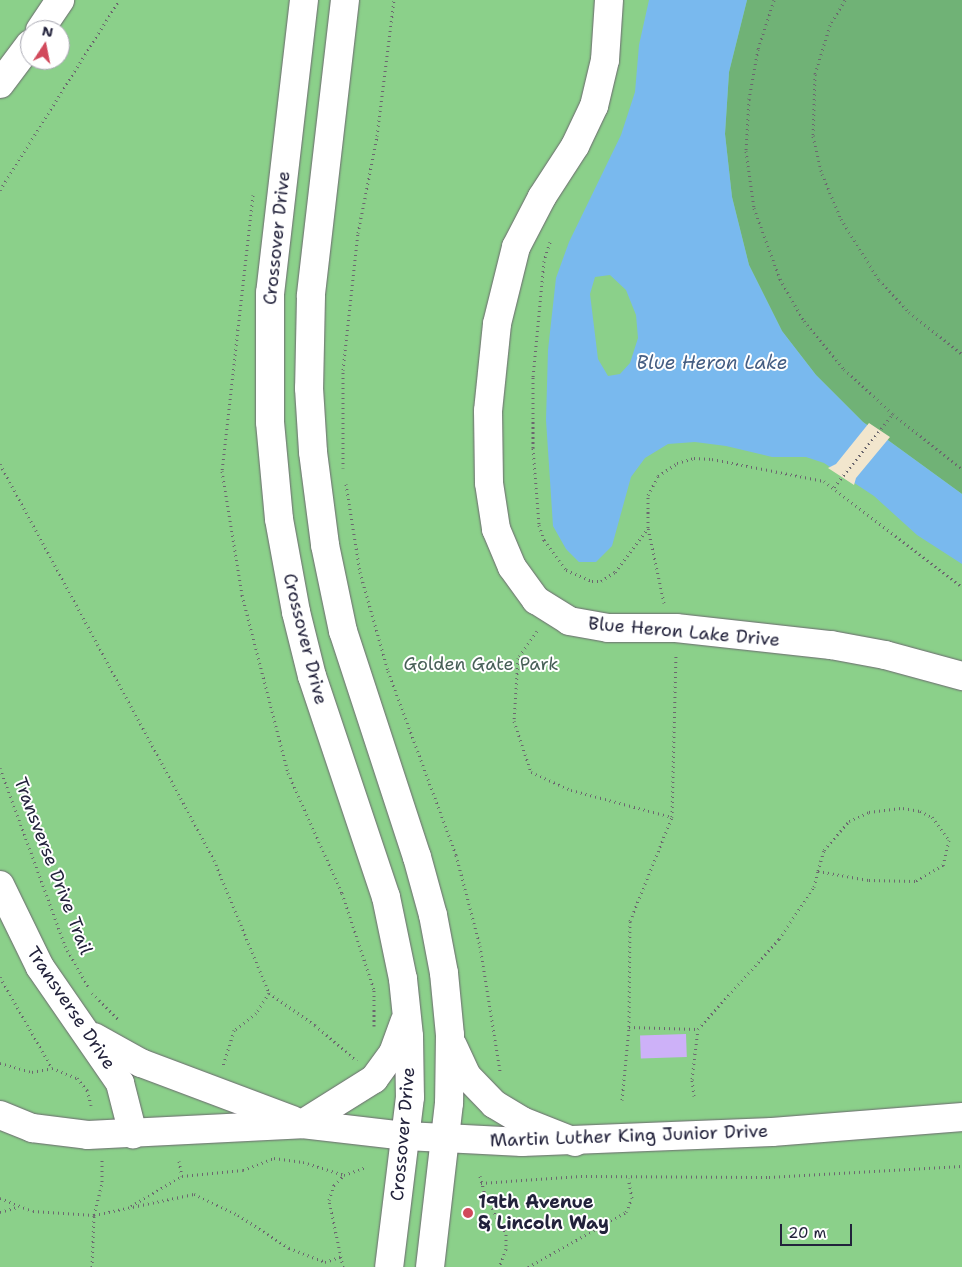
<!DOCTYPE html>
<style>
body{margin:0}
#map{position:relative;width:962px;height:1267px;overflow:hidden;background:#f2e6cd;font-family:"Shantell Sans",sans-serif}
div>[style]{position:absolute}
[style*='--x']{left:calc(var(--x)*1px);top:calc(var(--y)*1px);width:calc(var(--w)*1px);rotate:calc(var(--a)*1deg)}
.green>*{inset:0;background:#8bd08a}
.forest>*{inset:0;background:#70b276}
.water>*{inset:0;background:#79b9ee}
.pier>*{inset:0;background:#f2e6cd}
.building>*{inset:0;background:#cdb1f8;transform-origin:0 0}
.path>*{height:3px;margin-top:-1.5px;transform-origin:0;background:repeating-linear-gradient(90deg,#6b676e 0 1px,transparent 0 5px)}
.roads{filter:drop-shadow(0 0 1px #6b676e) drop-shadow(0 0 1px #6b676e)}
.minor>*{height:28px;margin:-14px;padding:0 14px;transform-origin:14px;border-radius:14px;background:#fff}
.highway>*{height:28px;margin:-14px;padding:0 14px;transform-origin:14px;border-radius:14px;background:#fff}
.dots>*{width:14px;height:14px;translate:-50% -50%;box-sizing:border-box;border:2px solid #fff;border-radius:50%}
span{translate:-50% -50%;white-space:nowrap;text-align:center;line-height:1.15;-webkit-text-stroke:4px #fff;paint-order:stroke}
.street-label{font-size:18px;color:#22223b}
.park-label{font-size:18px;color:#475f57}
.poi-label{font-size:18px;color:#22223b;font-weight:700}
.left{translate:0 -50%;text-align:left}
.water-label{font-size:19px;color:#455e83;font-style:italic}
.north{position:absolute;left:20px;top:20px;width:50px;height:50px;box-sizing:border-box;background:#fff;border:1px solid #a7a7b1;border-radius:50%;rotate:11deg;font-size:14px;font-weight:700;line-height:20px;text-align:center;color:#22223b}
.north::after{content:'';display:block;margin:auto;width:18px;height:22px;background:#d1495b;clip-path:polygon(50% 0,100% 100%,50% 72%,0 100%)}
.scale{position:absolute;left:780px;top:1224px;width:72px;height:22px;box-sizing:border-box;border:2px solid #22223b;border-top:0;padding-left:6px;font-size:15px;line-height:18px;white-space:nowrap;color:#22223b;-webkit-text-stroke:4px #fff;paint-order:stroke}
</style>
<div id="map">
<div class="green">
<div style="clip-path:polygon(evenodd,0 0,962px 0,962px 1267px,0 1267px,0 0,30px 30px,60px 30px,60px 60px,30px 60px,30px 30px)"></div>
</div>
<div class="forest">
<div style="clip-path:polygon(747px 0,962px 0,962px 494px,863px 422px,816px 375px,782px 331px,749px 265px,732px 197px,725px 134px,729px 72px)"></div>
</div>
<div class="water">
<div style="clip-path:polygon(evenodd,649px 0,747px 0,729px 72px,725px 134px,732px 197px,749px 265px,782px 331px,816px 375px,863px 422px,962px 494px,962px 564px,917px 535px,874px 496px,824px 463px,806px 457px,772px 457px,726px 446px,695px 442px,668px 444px,645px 458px,631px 477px,612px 546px,596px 562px,579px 562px,566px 549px,553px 526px,546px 420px,548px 350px,556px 278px,569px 242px,621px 135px,635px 92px,639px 45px,649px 0,610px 275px,626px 290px,636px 315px,638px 338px,630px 363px,620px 374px,608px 376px,598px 359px,590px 294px,595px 277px,610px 275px)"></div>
</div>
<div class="pier">
<div style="clip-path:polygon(869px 423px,890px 437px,856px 478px,854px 485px,828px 468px,836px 464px)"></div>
</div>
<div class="building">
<div style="left:686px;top:1034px;width:23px;height:46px;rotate:88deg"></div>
</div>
<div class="path">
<div style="--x:774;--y:0;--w:52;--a:108.1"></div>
<div style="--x:758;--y:49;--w:51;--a:100.2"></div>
<div style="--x:749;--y:99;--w:52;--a:93.3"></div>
<div style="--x:746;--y:151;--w:58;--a:82"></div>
<div style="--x:754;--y:208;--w:76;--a:69.9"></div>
<div style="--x:780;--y:279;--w:48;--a:60.3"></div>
<div style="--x:804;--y:321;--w:62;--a:50.2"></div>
<div style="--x:844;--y:369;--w:67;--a:42.6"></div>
<div style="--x:893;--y:414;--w:88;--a:38.6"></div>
<div style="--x:845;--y:0;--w:29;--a:121"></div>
<div style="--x:830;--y:25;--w:51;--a:107"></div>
<div style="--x:815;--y:74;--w:62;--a:91.8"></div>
<div style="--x:813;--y:136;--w:39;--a:77"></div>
<div style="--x:822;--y:174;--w:49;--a:67.1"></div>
<div style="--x:841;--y:219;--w:72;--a:58.1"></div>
<div style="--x:879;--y:280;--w:44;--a:46.8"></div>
<div style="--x:909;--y:312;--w:68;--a:38.4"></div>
<div style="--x:0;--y:190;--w:224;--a:-57.9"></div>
<div style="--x:253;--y:195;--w:278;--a:96.4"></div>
<div style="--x:222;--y:471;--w:126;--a:80.8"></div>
<div style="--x:242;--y:595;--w:184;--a:75.5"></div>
<div style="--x:288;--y:773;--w:132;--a:65.8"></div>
<div style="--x:342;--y:893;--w:102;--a:71.7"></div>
<div style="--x:374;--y:990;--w:36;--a:90"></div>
<div style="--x:550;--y:242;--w:20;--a:108"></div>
<div style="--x:544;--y:261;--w:117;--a:95.4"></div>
<div style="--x:533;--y:377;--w:71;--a:90"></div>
<div style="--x:533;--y:448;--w:77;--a:85.5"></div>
<div style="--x:539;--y:525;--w:16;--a:72"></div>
<div style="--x:544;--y:540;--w:37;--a:54"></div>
<div style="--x:566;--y:570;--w:28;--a:23"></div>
<div style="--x:592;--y:581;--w:9;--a:0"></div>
<div style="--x:601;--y:581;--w:17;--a:-33"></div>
<div style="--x:615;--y:572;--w:55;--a:-53.1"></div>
<div style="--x:0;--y:464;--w:450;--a:61.6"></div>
<div style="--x:214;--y:860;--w:144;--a:67.5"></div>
<div style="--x:269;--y:993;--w:24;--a:123"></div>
<div style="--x:256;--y:1013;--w:28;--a:142"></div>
<div style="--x:234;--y:1030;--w:39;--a:107"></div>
<div style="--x:343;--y:468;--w:98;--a:-90"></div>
<div style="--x:343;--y:370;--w:138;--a:-83.8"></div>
<div style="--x:358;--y:233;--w:99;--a:-78.9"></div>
<div style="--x:377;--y:136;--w:137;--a:-82.9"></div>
<div style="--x:346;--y:484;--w:89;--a:81"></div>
<div style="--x:360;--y:572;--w:103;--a:74.2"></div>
<div style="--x:388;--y:671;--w:196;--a:69.7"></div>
<div style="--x:456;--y:855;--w:94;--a:75.2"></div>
<div style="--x:480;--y:946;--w:127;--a:80.9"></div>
<div style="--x:834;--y:487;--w:94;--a:-51.1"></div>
<div style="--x:664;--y:603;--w:77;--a:-102"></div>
<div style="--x:648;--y:528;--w:33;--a:-90"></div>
<div style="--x:648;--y:495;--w:21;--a:-62"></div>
<div style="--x:658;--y:476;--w:23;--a:-34"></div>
<div style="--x:677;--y:463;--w:18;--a:-16"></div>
<div style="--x:694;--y:458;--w:18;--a:3"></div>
<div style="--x:712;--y:459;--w:114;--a:11.1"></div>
<div style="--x:824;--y:481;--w:174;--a:37.5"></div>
<div style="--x:537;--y:631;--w:33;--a:125"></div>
<div style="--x:518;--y:658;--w:63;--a:93.6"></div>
<div style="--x:514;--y:721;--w:54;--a:71.6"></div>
<div style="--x:531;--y:772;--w:44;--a:24.2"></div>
<div style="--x:571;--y:790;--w:105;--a:15"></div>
<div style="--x:0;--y:768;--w:189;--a:69.9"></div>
<div style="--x:65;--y:946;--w:48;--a:60.3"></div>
<div style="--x:0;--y:977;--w:105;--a:60.3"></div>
<div style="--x:52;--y:1068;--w:27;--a:22"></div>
<div style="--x:77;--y:1078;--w:16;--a:50"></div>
<div style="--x:87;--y:1090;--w:16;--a:75"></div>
<div style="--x:92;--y:993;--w:37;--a:45"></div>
<div style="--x:269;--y:993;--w:56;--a:34.8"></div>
<div style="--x:315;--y:1025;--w:55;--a:40.6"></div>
<div style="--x:629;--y:1027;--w:69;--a:1.7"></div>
<div style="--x:0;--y:1063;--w:33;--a:16"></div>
<div style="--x:32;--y:1072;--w:20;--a:-11"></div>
<div style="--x:694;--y:1096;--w:17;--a:-97"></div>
<div style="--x:692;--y:1079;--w:50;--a:-83.2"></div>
<div style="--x:698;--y:1029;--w:121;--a:-48"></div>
<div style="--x:779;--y:939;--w:63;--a:-56.1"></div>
<div style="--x:814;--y:887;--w:16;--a:-76"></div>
<div style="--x:818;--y:871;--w:22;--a:-74"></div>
<div style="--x:824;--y:850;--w:38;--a:-49"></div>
<div style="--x:849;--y:821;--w:22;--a:-24"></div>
<div style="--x:869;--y:812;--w:34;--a:-7"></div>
<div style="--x:903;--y:808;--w:17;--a:10"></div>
<div style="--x:920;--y:811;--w:13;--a:27"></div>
<div style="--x:932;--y:817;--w:29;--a:54"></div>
<div style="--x:949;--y:840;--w:26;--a:103"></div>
<div style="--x:943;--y:865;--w:32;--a:150"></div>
<div style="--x:915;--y:881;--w:47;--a:-178.8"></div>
<div style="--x:868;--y:880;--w:51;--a:-169.8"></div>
<div style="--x:622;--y:1100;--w:73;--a:-84.5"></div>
<div style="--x:629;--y:1027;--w:106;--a:-89.5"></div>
<div style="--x:630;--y:921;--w:112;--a:-68"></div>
<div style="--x:672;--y:817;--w:163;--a:-88.6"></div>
<div style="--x:179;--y:1161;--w:15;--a:79"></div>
<div style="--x:480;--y:1176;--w:20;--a:75"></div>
<div style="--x:485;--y:1195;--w:44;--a:61.7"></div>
<div style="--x:506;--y:1234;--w:15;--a:90"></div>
<div style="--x:506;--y:1249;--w:19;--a:111"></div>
<div style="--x:481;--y:1183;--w:100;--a:-4"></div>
<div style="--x:581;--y:1176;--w:188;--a:0.3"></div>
<div style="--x:769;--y:1177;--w:193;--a:-3.3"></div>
<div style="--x:0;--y:1198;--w:35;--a:22"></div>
<div style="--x:33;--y:1211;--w:61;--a:3.8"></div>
<div style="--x:94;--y:1215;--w:102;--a:-11.9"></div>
<div style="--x:194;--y:1194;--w:49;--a:25.5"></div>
<div style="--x:238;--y:1215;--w:61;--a:32.9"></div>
<div style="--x:289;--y:1248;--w:39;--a:21"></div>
<div style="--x:325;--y:1262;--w:18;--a:-19"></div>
<div style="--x:131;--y:1206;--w:59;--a:-30.5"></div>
<div style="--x:182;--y:1176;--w:61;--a:-5.6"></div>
<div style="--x:243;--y:1170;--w:33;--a:-21"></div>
<div style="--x:274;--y:1158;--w:29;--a:8"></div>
<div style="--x:303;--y:1162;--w:43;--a:17.6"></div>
<div style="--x:0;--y:1212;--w:18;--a:-16"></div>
<div style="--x:92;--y:1267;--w:52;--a:-87.8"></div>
<div style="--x:94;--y:1215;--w:34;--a:-76"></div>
<div style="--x:102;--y:1182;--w:23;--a:-90"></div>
<div style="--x:343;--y:1267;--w:68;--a:-101.8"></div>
<div style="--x:329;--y:1200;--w:16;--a:-72"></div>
<div style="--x:334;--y:1185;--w:14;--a:-45"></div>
<div style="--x:344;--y:1175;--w:23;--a:-20"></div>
<div style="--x:528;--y:1267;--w:112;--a:-29.3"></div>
<div style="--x:626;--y:1212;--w:15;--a:-67"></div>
<div style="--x:632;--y:1198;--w:20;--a:-101"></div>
</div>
<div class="roads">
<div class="minor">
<div style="--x:609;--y:0;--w:60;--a:93.8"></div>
<div style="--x:605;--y:60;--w:47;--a:103.4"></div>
<div style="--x:594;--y:106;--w:44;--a:115.4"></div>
<div style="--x:575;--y:146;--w:61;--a:122.9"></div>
<div style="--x:542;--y:197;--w:56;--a:117.5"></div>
<div style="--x:516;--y:247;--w:79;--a:103.9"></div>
<div style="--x:497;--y:324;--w:87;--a:95.9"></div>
<div style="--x:488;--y:411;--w:72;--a:89.2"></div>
<div style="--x:489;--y:483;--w:47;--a:81.3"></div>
<div style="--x:496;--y:529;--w:41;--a:67.2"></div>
<div style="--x:512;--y:567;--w:41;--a:54"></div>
<div style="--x:536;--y:600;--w:39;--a:32"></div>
<div style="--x:569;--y:621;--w:40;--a:10"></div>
<div style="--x:608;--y:628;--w:68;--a:0"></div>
<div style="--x:676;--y:628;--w:156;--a:6.3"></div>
<div style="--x:831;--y:645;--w:55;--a:10.5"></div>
<div style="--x:885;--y:655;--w:80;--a:15.3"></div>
<div style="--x:40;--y:30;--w:36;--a:-56"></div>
<div style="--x:0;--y:84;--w:50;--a:-53.1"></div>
<div style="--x:0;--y:885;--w:91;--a:64"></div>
<div style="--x:40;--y:967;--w:141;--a:55.4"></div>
<div style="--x:120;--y:1083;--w:53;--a:75.7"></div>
<div style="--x:94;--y:1037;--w:54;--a:29"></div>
<div style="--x:141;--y:1063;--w:162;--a:20.6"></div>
<div style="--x:0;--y:1115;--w:35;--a:22"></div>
<div style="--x:32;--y:1128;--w:56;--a:7.1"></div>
<div style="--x:88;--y:1135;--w:214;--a:-2.9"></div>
<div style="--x:302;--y:1124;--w:105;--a:6.6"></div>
<div style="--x:406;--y:1136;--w:116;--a:3"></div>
<div style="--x:522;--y:1142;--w:250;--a:-2.3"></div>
<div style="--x:772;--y:1132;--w:191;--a:-4.5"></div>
</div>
<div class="highway">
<div style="--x:304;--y:0;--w:295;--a:96.6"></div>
<div style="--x:270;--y:293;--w:129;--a:90"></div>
<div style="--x:270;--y:422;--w:97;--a:84.7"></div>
<div style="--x:279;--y:519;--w:95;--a:79.6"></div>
<div style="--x:296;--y:612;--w:66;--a:76"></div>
<div style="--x:312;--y:676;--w:233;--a:71.5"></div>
<div style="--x:386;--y:897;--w:84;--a:78.3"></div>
<div style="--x:403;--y:979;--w:57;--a:84"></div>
<div style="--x:409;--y:1036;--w:61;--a:89.1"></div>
<div style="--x:410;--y:1097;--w:171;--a:97"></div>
<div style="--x:345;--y:0;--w:298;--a:96.6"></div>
<div style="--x:311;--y:296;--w:92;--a:91.2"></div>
<div style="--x:309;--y:388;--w:64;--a:86.4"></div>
<div style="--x:313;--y:452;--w:94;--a:82.6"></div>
<div style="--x:325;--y:545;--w:88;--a:78.2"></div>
<div style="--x:343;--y:631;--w:238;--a:71.9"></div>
<div style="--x:417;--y:857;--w:60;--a:74.6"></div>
<div style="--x:433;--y:915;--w:59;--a:79.3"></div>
<div style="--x:444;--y:973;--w:62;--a:84.5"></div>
<div style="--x:450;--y:1035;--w:68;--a:90.8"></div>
<div style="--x:449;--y:1103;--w:165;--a:96.6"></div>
<div style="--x:453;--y:1046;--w:33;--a:65"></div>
<div style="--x:467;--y:1076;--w:39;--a:46"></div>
<div style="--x:494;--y:1104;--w:33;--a:31"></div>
<div style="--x:522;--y:1121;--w:57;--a:21.6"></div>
<div style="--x:302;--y:1124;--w:85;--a:-32"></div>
<div style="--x:374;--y:1079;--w:32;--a:-54"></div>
<div style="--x:393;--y:1053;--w:33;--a:-70"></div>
</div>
</div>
<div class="dots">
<div style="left:468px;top:1213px;background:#d1495b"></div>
</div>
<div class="street-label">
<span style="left:277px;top:238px;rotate:-84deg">Crossover Drive</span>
<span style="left:684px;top:632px;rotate:5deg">Blue Heron Lake Drive</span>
<span style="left:305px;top:639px;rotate:76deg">Crossover Drive</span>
<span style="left:53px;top:866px;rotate:69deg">Transverse Drive Trail</span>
<span style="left:71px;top:1008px;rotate:56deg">Transverse Drive</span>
<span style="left:403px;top:1134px;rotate:-85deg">Crossover Drive</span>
<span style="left:629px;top:1136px;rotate:-2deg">Martin Luther King Junior Drive</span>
</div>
<div class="park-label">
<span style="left:481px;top:664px">Golden Gate Park</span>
</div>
<div class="poi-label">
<span class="left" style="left:478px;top:1213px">19th Avenue<br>&amp; Lincoln Way</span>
</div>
<div class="water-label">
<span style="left:712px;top:363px">Blue Heron Lake</span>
</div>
<div class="north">N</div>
<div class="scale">20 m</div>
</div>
